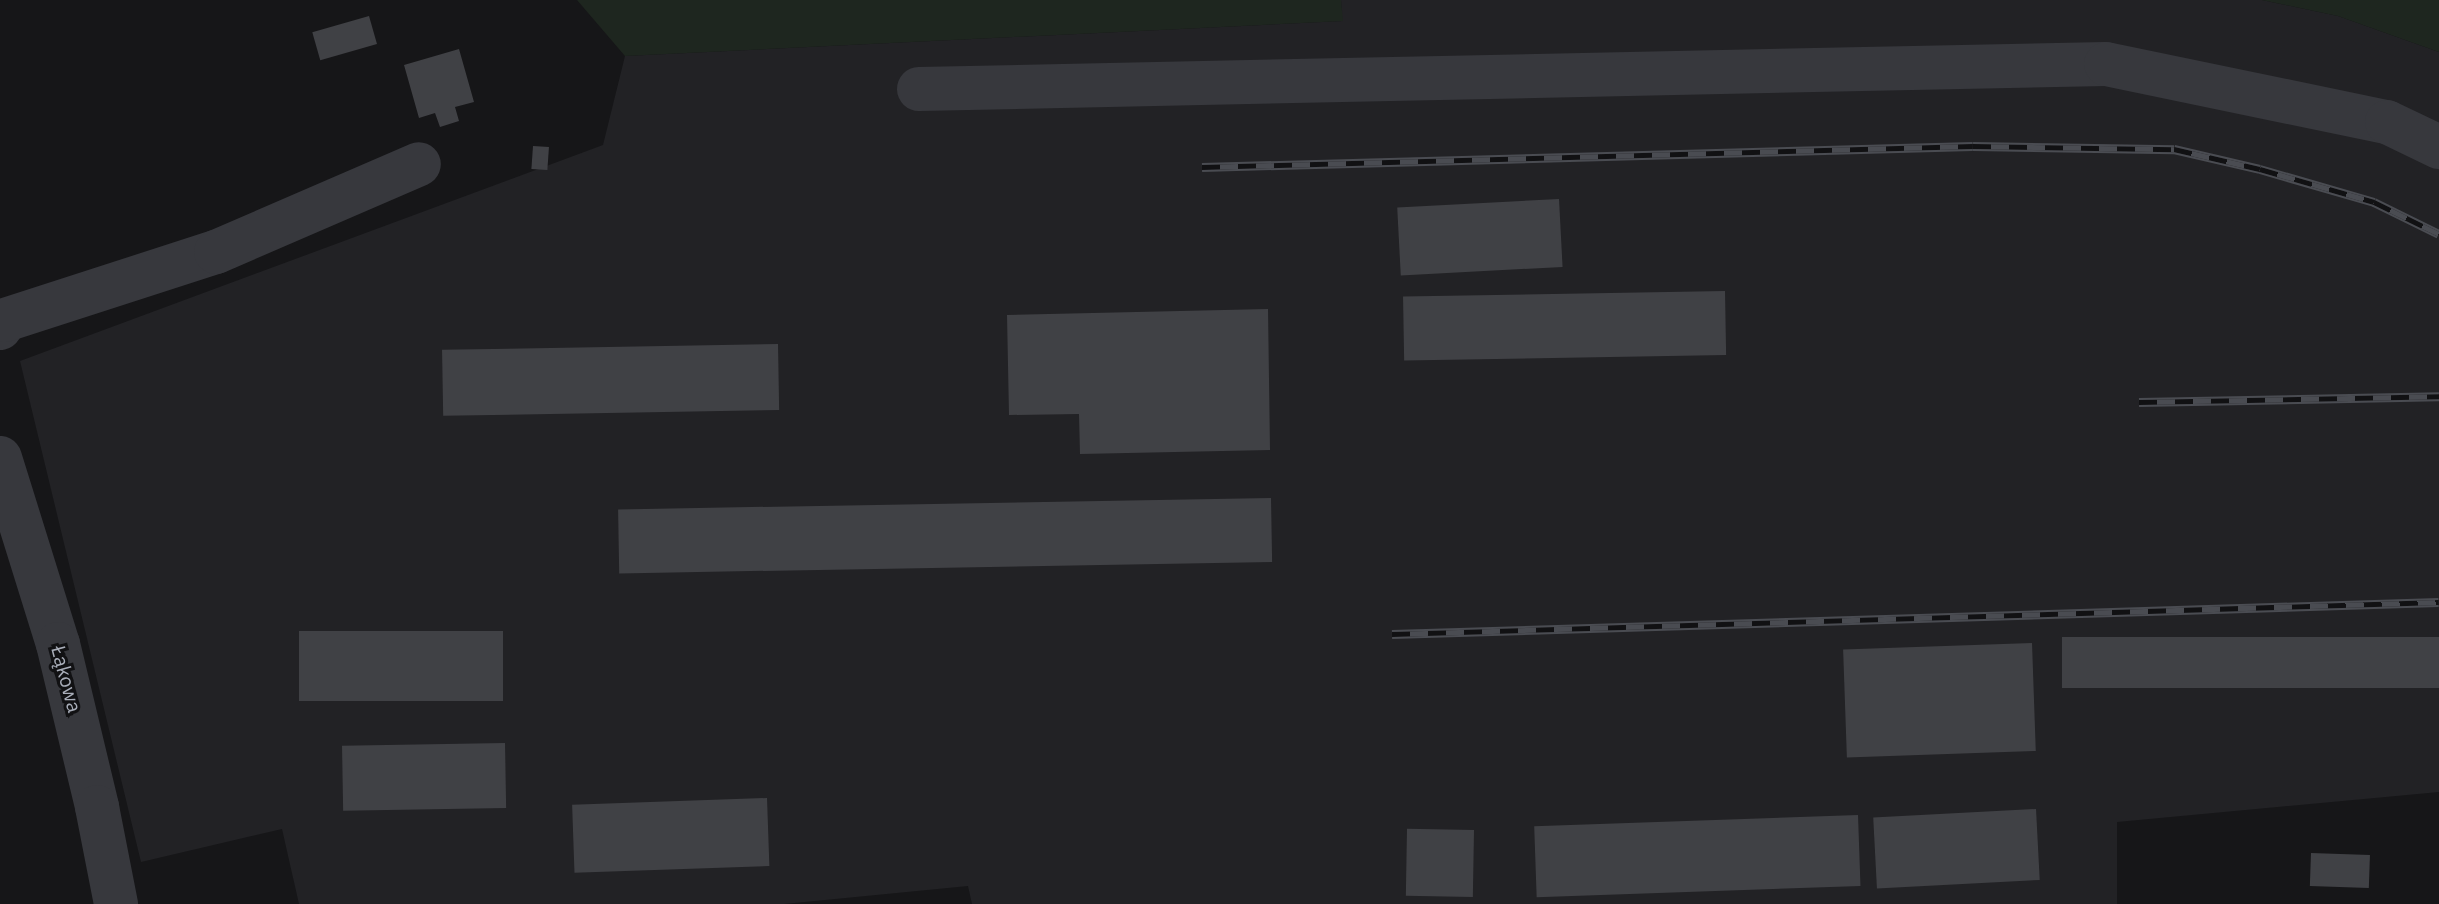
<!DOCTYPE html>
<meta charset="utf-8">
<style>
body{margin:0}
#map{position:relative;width:2439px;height:904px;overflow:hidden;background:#161618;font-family:"IBM Plex Sans",sans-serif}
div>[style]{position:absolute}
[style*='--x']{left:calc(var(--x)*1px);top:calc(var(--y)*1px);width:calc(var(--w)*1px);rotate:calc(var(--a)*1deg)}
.built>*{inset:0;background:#222225}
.green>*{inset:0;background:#1e261f}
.building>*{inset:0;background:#404145;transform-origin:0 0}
.minor>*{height:44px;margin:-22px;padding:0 22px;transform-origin:22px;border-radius:22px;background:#37383d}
.rail>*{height:9px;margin-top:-4.5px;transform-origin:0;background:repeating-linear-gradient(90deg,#111113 0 18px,#4a4c52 0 36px);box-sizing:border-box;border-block:2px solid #4a4c52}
span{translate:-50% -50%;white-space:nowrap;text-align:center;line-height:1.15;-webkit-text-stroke:6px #111113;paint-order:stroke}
.street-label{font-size:20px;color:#a8adb8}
</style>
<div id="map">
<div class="built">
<div style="clip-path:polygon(1341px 0,2262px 0,2338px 16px,2439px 52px,2439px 792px,2117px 822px,2117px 904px,972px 904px,968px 886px,784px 904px,299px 904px,282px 829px,141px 862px,20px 361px,603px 145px,625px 56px,1342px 21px)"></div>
</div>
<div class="green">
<div style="clip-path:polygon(577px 0,1341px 0,1343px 21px,625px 56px)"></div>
<div style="clip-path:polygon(2262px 0,2439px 0,2439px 52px,2338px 16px)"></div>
</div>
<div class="building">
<div style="left:369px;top:16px;width:29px;height:59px;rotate:74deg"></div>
<div style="clip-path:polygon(459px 49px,474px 102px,455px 107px,459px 121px,440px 127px,435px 113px,419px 118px,404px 65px)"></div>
<div style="left:533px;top:146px;width:16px;height:23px;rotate:4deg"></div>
<div style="left:1559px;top:199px;width:68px;height:162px;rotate:87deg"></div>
<div style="left:1725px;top:291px;width:64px;height:322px;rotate:89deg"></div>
<div style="clip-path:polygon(1268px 309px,1270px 450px,1080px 454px,1079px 414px,1009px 415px,1007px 315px)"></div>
<div style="left:778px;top:344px;width:66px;height:336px;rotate:89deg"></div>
<div style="left:1271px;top:498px;width:64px;height:653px;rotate:89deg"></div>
<div style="left:503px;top:631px;width:70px;height:204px;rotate:90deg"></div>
<div style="left:2439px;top:637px;width:51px;height:377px;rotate:90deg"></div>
<div style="left:2032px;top:643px;width:108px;height:189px;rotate:88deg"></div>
<div style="left:505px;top:743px;width:65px;height:163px;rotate:89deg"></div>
<div style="left:767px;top:798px;width:68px;height:195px;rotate:88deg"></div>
<div style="left:2036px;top:809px;width:71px;height:163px;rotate:87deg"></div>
<div style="left:1858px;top:815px;width:71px;height:324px;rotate:88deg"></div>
<div style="left:1474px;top:830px;width:67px;height:67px;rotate:91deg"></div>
<div style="left:2311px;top:853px;width:59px;height:33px;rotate:2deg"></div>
</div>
<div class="minor">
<div style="--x:919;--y:89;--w:1187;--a:-1.21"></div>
<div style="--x:2106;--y:64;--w:287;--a:11.7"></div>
<div style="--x:2387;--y:122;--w:58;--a:25.7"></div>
<div style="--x:0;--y:328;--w:9;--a:-58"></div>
<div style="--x:5;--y:320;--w:222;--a:-17.9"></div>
<div style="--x:216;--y:252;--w:221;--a:-23.4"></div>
<div style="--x:0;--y:458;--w:195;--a:72.7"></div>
<div style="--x:58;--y:644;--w:168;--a:76.5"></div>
<div style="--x:97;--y:807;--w:99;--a:78.9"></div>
</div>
<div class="rail">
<div style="--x:1202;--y:167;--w:771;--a:-1.56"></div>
<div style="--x:1973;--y:146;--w:201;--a:0.9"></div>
<div style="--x:2174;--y:149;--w:88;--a:13.1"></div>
<div style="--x:2260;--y:169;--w:119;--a:16.1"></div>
<div style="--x:2374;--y:202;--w:72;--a:26.2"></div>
<div style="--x:2139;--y:402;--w:300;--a:-1.1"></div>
<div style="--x:1392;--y:634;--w:1047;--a:-1.75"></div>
</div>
<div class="street-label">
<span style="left:67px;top:679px;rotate:75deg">Łąkowa</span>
</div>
</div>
